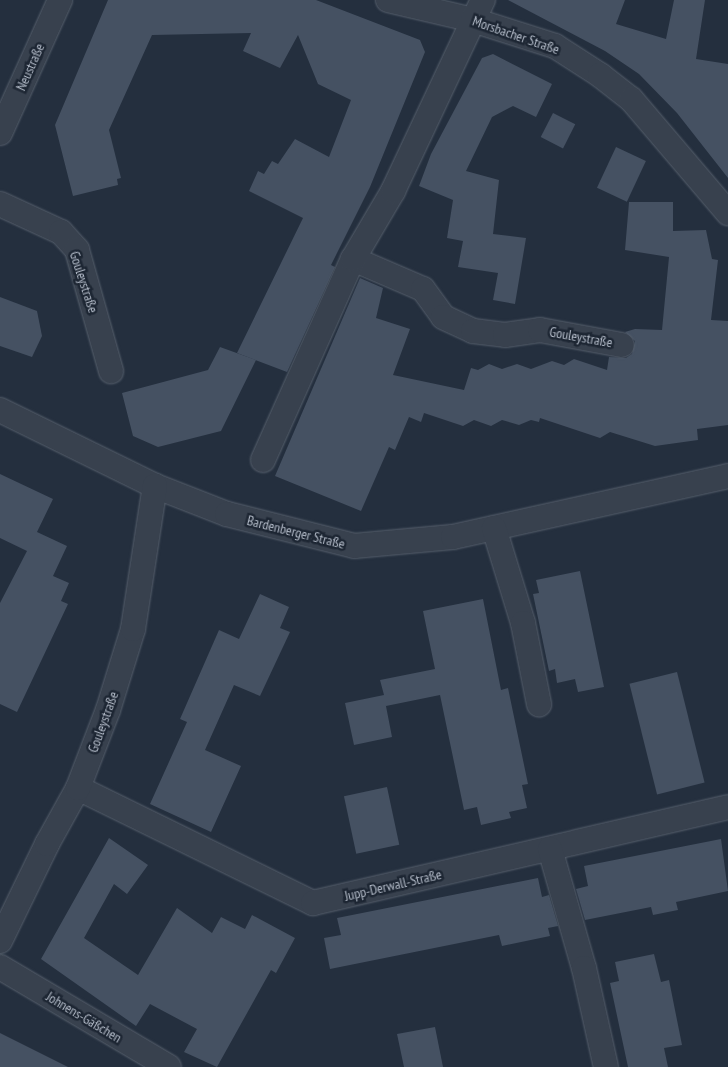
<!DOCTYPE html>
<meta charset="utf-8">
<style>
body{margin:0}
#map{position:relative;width:728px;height:1067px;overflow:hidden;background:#242f3e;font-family:"PT Sans Narrow",sans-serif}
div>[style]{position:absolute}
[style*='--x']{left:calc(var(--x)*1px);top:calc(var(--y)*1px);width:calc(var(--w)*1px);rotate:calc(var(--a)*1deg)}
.building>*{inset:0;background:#455162;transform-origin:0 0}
.roads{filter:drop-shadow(0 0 1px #565f6c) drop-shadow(0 0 1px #565f6c)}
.street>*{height:24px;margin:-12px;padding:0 12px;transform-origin:12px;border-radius:12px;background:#38414e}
span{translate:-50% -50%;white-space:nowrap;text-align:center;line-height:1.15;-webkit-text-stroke:5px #1d2633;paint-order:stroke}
.street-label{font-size:14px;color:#b4bcc9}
</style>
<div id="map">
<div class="building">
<div style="clip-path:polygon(108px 0,316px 0,420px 40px,425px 52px,370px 187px,331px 265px,335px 267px,287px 372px,237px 353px,303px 218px,249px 191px,258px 171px,264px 174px,272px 161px,278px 164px,295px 139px,329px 157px,351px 100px,318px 84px,298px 35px,280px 68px,243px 51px,251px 33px,152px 35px,109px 130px,121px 178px,117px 179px,118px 185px,73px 196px,55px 125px)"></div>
<div style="clip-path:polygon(508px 0,625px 0,616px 24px,666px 39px,674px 0,705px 0,696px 59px,728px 64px,728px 178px,677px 113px,639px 74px,605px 51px)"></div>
<div style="clip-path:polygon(493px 54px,552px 84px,536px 117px,513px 106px,492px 117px,466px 171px,499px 180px,493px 234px,526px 238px,515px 304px,493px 300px,498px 273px,458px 267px,463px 241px,447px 238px,453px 200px,419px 186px,431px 154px,482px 58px)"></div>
<div style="left:553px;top:113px;width:25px;height:27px;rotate:27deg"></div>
<div style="left:616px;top:147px;width:33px;height:45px;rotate:25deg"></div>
<div style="clip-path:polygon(629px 202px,673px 202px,673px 231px,706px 230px,712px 259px,718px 260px,711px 320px,728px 321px,728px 425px,697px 429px,698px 440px,655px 446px,610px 432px,600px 438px,540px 418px,539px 422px,531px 420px,519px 425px,502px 420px,491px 426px,474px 420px,463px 426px,424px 413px,421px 422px,409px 417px,395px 450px,389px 447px,361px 511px,275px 476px,360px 278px,383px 288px,376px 318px,410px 329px,393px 375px,464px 390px,471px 368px,478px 370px,489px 364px,502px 369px,517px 364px,531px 369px,552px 361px,564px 365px,574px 359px,607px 370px,609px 357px,626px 358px,632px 354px,635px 341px,625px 332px,635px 329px,662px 330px,669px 257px,625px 250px)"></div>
<div style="clip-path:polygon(0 297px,37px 311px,42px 336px,32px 357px,0 346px)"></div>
<div style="clip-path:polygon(220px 347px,256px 360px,221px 431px,158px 447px,133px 436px,122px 393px,208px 370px)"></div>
<div style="clip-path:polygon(0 474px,53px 499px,37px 532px,67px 546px,53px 576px,69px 583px,61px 601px,68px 604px,17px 712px,0 704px,0 603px,27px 551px,0 538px)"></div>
<div style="clip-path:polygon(580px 571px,604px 687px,578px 692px,575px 679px,557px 683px,555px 669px,549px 671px,533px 594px,539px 593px,536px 580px)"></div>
<div style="clip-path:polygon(260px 594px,289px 607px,280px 628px,290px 632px,260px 696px,234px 685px,205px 750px,241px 766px,211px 832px,150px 804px,187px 722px,180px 719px,219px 630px,239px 639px)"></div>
<div style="clip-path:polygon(483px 599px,501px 690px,508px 688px,528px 784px,522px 785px,527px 808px,509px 812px,511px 818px,481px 825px,477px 807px,464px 810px,440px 695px,386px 706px,385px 701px,392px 737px,354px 745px,345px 703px,384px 695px,380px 680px,435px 669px,423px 611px)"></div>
<div style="left:677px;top:672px;width:114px;height:49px;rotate:76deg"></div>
<div style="left:387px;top:787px;width:59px;height:44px;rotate:78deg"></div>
<div style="clip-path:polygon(109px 838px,148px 865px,127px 894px,114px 884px,84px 938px,138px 975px,177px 908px,212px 933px,221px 917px,245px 929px,252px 915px,295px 938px,276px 973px,271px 970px,217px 1067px,184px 1052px,197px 1029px,150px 1004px,136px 1026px,41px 959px)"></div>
<div style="clip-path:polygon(721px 839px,728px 891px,676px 902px,678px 910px,653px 915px,651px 907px,585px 920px,576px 889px,588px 886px,584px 866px)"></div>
<div style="clip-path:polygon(538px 878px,542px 897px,549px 895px,558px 926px,548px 928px,550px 936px,502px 946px,499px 935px,330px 969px,324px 938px,341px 935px,337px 918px)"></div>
<div style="clip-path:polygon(654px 954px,661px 982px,669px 980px,682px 1045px,664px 1048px,668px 1067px,628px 1067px,610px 983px,619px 981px,615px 962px)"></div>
<div style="clip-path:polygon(435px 1027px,443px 1067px,404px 1067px,397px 1034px)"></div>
<div style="clip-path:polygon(0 1033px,68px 1067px,0 1067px)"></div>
</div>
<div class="roads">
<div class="street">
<div style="--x:388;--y:0;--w:87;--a:13.2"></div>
<div style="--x:473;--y:20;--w:86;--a:17.6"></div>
<div style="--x:555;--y:46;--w:54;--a:32.8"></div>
<div style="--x:600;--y:75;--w:39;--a:38"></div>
<div style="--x:631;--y:99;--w:150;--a:49.6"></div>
<div style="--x:0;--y:133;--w:146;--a:-65.7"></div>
<div style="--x:0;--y:204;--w:67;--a:24.7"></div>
<div style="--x:61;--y:232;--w:24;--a:48"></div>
<div style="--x:77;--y:250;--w:126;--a:74.3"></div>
<div style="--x:353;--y:259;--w:76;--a:23.2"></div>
<div style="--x:423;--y:289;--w:34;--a:54"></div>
<div style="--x:443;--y:317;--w:33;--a:25"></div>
<div style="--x:473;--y:331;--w:32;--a:7"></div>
<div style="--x:505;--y:335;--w:35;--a:-8"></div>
<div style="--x:540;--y:330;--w:83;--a:10.4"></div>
<div style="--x:0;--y:410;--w:173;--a:26.1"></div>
<div style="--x:155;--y:486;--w:77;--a:21.3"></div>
<div style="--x:227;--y:514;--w:131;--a:14.1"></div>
<div style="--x:354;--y:546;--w:99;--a:-5.2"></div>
<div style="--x:453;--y:537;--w:282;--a:-12.5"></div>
<div style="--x:263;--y:460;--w:220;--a:-65.9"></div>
<div style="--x:353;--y:259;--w:79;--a:-59.5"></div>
<div style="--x:393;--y:191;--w:211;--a:-64.8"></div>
<div style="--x:494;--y:528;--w:99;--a:73"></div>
<div style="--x:523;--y:623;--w:83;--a:78.8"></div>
<div style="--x:78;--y:788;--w:262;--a:26.1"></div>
<div style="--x:313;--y:903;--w:426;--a:-13"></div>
<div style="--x:550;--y:849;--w:124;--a:74.1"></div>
<div style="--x:584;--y:968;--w:101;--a:77.5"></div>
<div style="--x:0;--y:941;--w:108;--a:-64.1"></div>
<div style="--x:47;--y:844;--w:64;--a:-61"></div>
<div style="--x:78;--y:788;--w:84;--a:-69"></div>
<div style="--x:108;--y:710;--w:85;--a:-72.8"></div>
<div style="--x:133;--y:629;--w:145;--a:-81.3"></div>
<div style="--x:0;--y:967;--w:196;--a:30.6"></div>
</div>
</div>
<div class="street-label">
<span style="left:516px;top:35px;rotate:19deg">Morsbacher Straße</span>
<span style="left:30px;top:67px;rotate:-66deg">Neustraße</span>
<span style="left:84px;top:282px;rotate:72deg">Gouleystraße</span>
<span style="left:581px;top:337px;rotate:10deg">Gouleystraße</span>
<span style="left:296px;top:532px;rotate:14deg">Bardenberger Straße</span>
<span style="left:103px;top:722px;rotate:-70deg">Gouleystraße</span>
<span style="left:393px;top:885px;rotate:-13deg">Jupp-Derwall-Straße</span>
<span style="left:84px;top:1017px;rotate:31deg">Johnens-Gäßchen</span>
</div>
</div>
